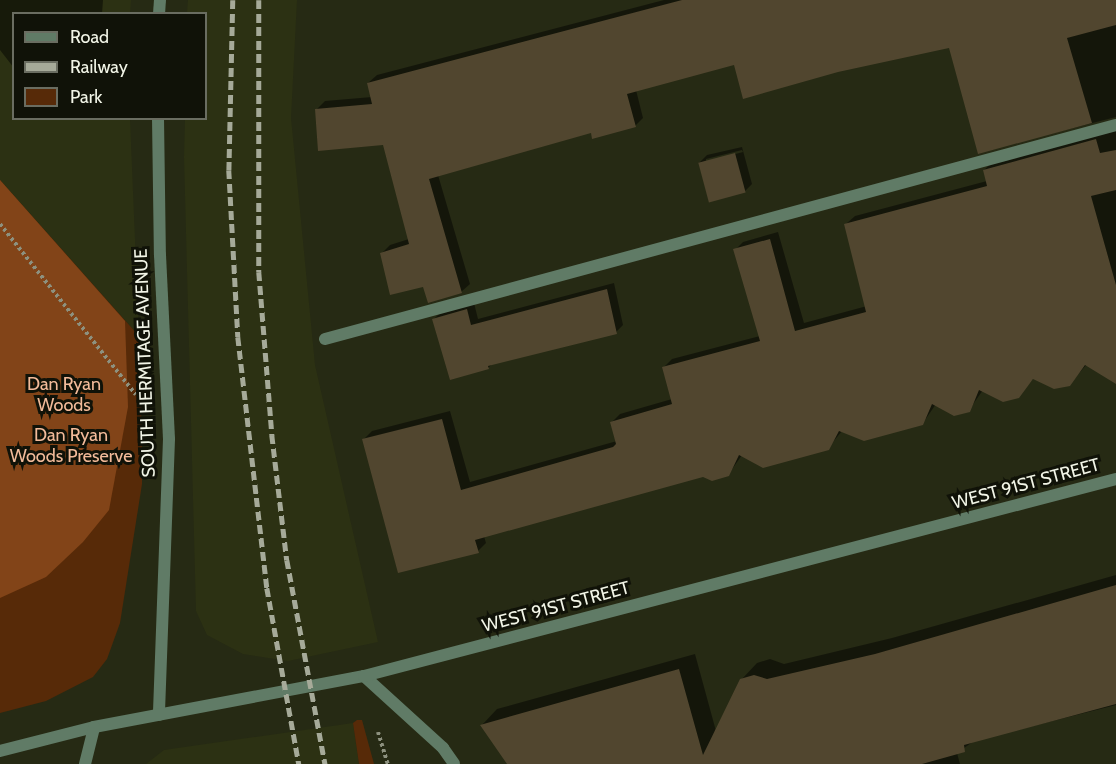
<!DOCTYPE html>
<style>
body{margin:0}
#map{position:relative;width:1116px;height:764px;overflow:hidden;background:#262a14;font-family:Cabin,sans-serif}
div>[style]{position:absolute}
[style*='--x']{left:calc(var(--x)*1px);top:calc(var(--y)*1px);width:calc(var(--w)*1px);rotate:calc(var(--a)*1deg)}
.built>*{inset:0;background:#2c3113}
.green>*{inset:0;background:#572a08}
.forest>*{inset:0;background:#824418}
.shadow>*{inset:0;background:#0007}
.building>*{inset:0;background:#51462f;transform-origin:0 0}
.path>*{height:4px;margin-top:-2px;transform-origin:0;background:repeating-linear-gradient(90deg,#8d917f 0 3px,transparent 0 6px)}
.lane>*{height:12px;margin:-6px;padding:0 6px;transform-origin:6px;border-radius:6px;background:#607b66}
.street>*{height:12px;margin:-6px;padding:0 6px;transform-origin:6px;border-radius:6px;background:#607b66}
.rail>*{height:4.5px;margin-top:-2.25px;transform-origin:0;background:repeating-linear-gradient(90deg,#a6aa99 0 9px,transparent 0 13.5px)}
span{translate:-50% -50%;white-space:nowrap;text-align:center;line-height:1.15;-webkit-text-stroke:6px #101208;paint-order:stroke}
.street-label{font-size:18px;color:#f2f5e7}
.park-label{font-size:18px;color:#f3bb9a}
.legend{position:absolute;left:12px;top:12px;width:195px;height:108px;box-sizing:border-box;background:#101208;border:2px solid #6a6d61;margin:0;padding:8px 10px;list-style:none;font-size:18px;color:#f2f5e7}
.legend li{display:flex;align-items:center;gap:12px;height:30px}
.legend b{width:30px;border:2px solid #6a6d61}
</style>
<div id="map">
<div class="built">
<div style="clip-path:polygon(0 0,131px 0,130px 13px,14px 14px,14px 118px,130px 119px,139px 336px,0 180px)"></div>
<div style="clip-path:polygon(188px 0,297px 0,291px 118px,315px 365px,378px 642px,288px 661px,243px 654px,207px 635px,196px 611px,184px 157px,185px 119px,206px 118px,206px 14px,187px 13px)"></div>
<div style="clip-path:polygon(353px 723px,359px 764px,146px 764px,164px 750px)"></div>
</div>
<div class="green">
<div style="clip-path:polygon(0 180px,139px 336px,142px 437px,142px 484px,120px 623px,107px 659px,93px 677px,46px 701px,0 713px)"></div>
<div style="clip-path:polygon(357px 720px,362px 720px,374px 764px,359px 764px,353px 723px)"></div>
</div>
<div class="forest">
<div style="clip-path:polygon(0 180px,125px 321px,128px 407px,109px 510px,83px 542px,46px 577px,0 598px)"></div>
</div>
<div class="shadow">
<div style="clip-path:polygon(0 0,103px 0,102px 14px,14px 14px,14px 68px,0 50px)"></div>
<div style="clip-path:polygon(664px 0,1116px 0,1116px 117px,979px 152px,950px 46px,735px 63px,636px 90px,643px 118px,635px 126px,592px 132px,438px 175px,470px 284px,461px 292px,424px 285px,381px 254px,390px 245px,409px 239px,384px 144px,316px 110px,325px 101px,372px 97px,368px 83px,377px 75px)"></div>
<div style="clip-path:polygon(1116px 128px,1116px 372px,1087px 364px,1069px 385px,1034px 378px,1018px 396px,983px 390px,969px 410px,936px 404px,923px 423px,842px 431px,828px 448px,742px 455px,728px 475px,703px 475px,484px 536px,486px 543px,478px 551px,364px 439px,372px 431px,450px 411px,470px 482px,617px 441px,612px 422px,620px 414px,672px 399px,663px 368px,672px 359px,760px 336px,735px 250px,743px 242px,778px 232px,804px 323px,867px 306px,846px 224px,855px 216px,987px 181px,984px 170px,993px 162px)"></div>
<div style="clip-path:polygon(evenodd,742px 147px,752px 184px,745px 191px,699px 163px,707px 155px,742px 147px,742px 150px,743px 152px,706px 162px,706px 159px,742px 150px)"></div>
<div style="clip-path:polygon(614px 283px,623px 325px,616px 332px,493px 363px,488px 368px,434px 319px,441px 312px,474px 303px,478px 319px)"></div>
<div style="clip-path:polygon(1116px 575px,1116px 705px,974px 741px,957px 753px,960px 764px,509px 764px,482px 725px,497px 709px,695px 654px,716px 731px,741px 680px,757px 663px,770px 659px,784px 664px,892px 638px)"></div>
</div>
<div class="building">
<div style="clip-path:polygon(682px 0,1116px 0,1116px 25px,1067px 38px,1092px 123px,978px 154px,949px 48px,838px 72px,743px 99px,734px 65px,627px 94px,636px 127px,592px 139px,591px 133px,429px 179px,462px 293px,428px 303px,423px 287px,390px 295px,380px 253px,409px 244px,383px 145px,318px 151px,315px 109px,372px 104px,367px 83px)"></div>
<div style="clip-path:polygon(1096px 139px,1100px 153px,1116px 150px,1116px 190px,1091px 196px,1116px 285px,1116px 384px,1085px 365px,1070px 386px,1054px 389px,1033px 379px,1019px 398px,1003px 402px,979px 390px,970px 412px,954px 416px,932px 404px,923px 425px,864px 441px,839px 431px,829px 450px,763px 468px,739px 455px,729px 476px,712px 481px,703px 477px,475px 540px,479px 553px,398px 573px,362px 439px,442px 419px,461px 490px,613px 447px,616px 444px,610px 422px,672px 404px,662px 367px,760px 341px,733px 249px,770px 239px,795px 331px,866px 312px,844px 224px,987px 186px,983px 170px)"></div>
<div style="left:735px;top:153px;width:41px;height:38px;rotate:75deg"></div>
<div style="clip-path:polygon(607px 289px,617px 334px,488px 366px,489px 369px,450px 380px,432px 319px,467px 309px,471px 325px)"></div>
<div style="clip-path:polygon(1116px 585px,1116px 704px,964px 745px,965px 752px,922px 764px,507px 764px,480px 725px,679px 669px,703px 755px,740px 679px,754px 675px,767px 679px,875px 654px)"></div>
</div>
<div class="path">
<div style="--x:0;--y:224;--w:218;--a:51.5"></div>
<div style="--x:378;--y:732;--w:34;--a:73"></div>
</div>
<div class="lane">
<div style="--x:325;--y:339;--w:819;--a:-15.14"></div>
</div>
<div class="street">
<div style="--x:159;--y:14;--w:14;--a:-86"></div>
<div style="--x:158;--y:118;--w:137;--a:89.2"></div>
<div style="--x:160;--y:255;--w:184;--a:87.2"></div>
<div style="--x:169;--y:439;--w:276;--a:92.1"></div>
<div style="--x:364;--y:676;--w:107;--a:42.3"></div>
<div style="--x:443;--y:748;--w:19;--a:55"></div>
<div style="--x:0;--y:751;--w:97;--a:-14.3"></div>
<div style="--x:94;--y:727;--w:275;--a:-10.7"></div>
<div style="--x:364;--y:676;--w:777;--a:-14.68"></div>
<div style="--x:85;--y:764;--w:38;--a:-76"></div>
</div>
<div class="rail">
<div style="--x:233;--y:0;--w:170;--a:91.3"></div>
<div style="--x:229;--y:170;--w:167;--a:86.9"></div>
<div style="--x:238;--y:337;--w:253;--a:83.4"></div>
<div style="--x:267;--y:588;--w:179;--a:79.7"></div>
<div style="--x:259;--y:0;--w:272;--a:90"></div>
<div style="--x:259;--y:272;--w:164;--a:85.4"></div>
<div style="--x:272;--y:435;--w:126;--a:83.2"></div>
<div style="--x:287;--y:560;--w:208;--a:79.4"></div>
</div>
<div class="street-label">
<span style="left:145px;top:363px;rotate:-92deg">SOUTH HERMITAGE AVENUE</span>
<span style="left:1026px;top:484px;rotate:-15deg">WEST 91ST STREET</span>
<span style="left:556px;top:607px;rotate:-15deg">WEST 91ST STREET</span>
</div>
<div class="park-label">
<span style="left:64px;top:395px">Dan Ryan<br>Woods</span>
<span style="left:71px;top:446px">Dan Ryan<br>Woods Preserve</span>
</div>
<ul class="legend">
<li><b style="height:8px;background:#607b66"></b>Road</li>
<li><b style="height:8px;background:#a6aa99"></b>Railway</li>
<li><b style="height:16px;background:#572a08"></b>Park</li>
</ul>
</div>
